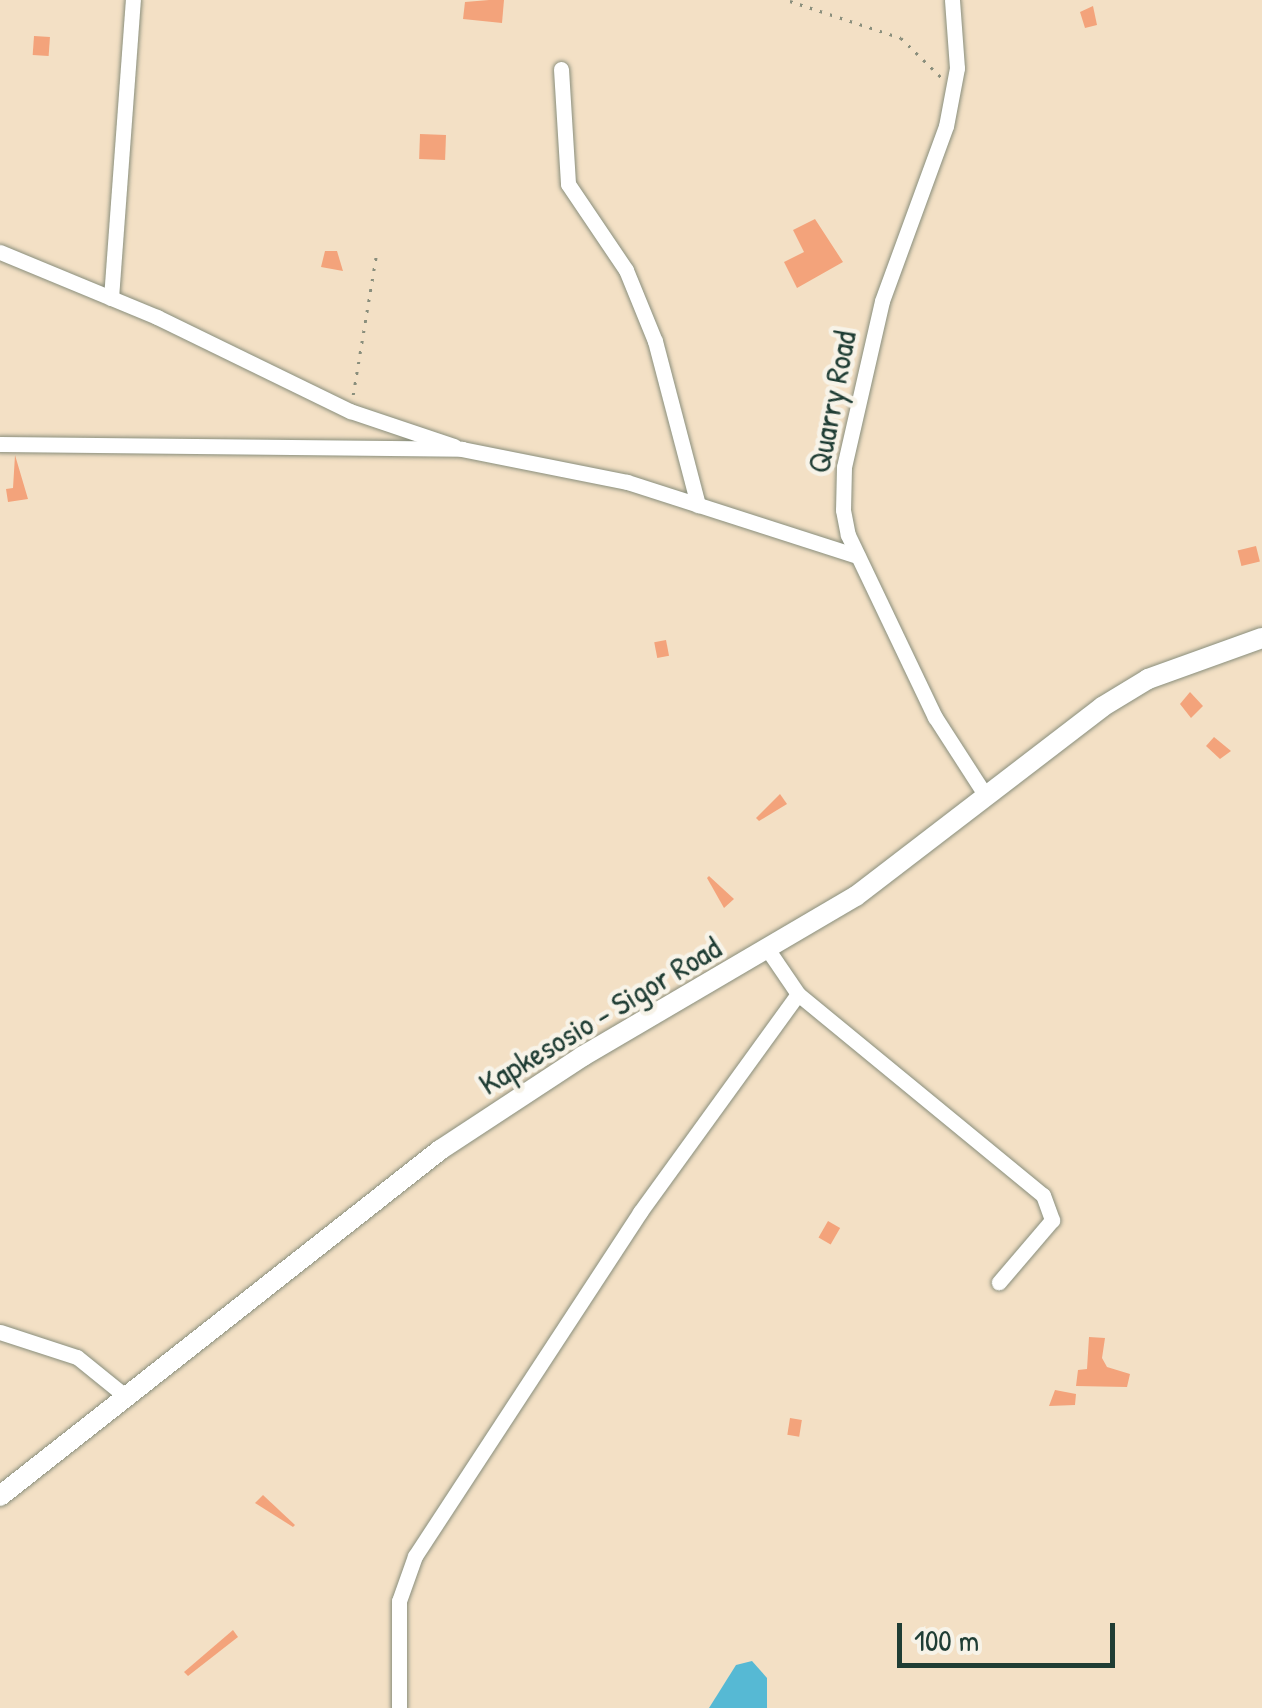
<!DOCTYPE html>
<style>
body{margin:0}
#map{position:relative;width:1262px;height:1708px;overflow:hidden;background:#f3e0c5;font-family:"Patrick Hand",sans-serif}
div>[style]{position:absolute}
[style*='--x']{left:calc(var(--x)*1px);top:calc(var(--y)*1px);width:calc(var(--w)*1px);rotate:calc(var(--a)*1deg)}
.water>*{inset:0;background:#56b9d4}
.building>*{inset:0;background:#f3a37b;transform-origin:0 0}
.path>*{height:2.5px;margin-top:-1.25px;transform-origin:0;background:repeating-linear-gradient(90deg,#898e7c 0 2.5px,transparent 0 10.5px)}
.roads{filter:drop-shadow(0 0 2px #898e7c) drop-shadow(0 0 2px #898e7c)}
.minor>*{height:15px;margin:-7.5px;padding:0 7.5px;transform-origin:7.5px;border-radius:7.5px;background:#fff}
.major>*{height:20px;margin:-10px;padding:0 10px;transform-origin:10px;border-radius:10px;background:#fff}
span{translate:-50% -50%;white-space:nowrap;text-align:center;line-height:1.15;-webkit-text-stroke:9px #f7f3e8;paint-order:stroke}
.street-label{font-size:32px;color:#1f3d34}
.scale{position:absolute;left:897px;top:1623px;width:218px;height:45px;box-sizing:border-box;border:5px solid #1f3d34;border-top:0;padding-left:12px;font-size:30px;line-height:35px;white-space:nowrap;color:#1f3d34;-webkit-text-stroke:8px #f7f3e8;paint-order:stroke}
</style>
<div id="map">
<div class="water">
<div style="clip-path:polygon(752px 1661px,767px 1678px,767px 1708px,709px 1708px,736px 1665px)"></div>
</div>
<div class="building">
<div style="clip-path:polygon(489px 0,504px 0,502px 23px,463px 19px,465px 2px)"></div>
<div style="clip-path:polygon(1093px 6px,1097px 25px,1085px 28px,1080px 12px)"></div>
<div style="left:34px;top:36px;width:16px;height:19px;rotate:4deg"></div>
<div style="left:420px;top:134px;width:26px;height:25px;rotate:2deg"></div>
<div style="clip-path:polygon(815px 219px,843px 262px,797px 288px,784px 262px,804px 252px,793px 230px)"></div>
<div style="clip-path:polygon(325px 251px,337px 251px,343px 271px,321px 267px)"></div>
<div style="clip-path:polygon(15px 455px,28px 499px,8px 502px,6px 489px,13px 488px)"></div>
<div style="left:1256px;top:546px;width:16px;height:19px;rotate:76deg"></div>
<div style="left:666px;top:640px;width:16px;height:12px;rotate:79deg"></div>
<div style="clip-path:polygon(1190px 692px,1203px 706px,1191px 718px,1180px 704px)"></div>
<div style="clip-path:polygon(1214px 737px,1231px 751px,1220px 759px,1206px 746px)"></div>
<div style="clip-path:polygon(780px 794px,787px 804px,759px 821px,756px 818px)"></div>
<div style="clip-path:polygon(709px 876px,734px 899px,724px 908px,707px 878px)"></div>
<div style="left:828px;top:1221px;width:14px;height:19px;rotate:30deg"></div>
<div style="clip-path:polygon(1089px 1337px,1105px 1338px,1102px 1358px,1107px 1367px,1130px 1374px,1127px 1387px,1076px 1386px,1078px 1370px,1087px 1369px)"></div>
<div style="clip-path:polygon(1055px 1390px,1076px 1394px,1075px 1405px,1049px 1406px)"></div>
<div style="left:790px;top:1418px;width:12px;height:17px;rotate:9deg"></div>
<div style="clip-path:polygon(263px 1495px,295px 1525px,293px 1527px,255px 1503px)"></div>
<div style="clip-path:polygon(233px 1630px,238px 1637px,188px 1676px,184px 1672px)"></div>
</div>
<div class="path">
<div style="--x:790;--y:1;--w:117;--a:18.4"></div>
<div style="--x:901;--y:38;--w:56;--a:44.3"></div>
<div style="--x:353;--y:395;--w:147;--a:-80.6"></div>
</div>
<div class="roads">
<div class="minor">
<div style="--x:952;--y:0;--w:68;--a:85.8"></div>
<div style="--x:957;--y:68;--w:59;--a:100.7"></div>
<div style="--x:946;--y:126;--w:186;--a:110.1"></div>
<div style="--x:882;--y:301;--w:170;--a:102.9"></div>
<div style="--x:844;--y:467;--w:43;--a:91.3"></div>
<div style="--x:843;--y:510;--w:25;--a:79"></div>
<div style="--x:848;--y:535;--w:202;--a:64.5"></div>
<div style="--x:935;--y:717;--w:90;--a:57.2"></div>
<div style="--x:561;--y:69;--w:115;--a:86.5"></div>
<div style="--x:568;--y:184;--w:104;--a:56"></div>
<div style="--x:626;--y:270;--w:77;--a:67.8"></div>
<div style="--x:655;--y:341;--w:170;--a:75.3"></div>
<div style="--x:0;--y:252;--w:170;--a:22.5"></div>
<div style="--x:157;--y:317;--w:215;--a:26"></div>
<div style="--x:350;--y:411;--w:110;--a:18.6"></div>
<div style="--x:111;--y:298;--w:299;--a:-85.8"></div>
<div style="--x:0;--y:444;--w:462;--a:0.6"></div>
<div style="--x:462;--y:449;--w:168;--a:11.3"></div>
<div style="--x:627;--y:482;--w:242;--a:17.8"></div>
<div style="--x:768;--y:950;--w:53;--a:55.7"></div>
<div style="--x:798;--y:994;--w:317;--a:39.4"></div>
<div style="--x:1043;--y:1195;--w:27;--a:70"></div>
<div style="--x:1052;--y:1220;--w:82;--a:130.5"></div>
<div style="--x:0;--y:1332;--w:81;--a:18"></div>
<div style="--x:77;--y:1357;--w:60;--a:39"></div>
<div style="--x:399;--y:1708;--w:107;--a:-90"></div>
<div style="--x:399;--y:1601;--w:48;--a:-70.4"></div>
<div style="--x:415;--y:1556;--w:411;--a:-56.8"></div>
<div style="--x:640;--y:1212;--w:269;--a:-54.1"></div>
</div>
<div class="major">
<div style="--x:0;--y:1496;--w:560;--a:-38.18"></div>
<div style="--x:440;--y:1150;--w:171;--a:-33.3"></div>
<div style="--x:583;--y:1056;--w:316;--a:-30.4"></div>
<div style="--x:856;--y:896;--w:310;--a:-37.5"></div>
<div style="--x:1102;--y:707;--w:54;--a:-31.3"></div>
<div style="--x:1148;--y:679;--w:121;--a:-19.8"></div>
</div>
</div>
<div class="street-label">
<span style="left:832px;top:402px;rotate:-79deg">Quarry Road</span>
<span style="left:600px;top:1016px;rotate:-31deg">Kapkesosio - Sigor Road</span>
</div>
<div class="scale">100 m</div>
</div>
